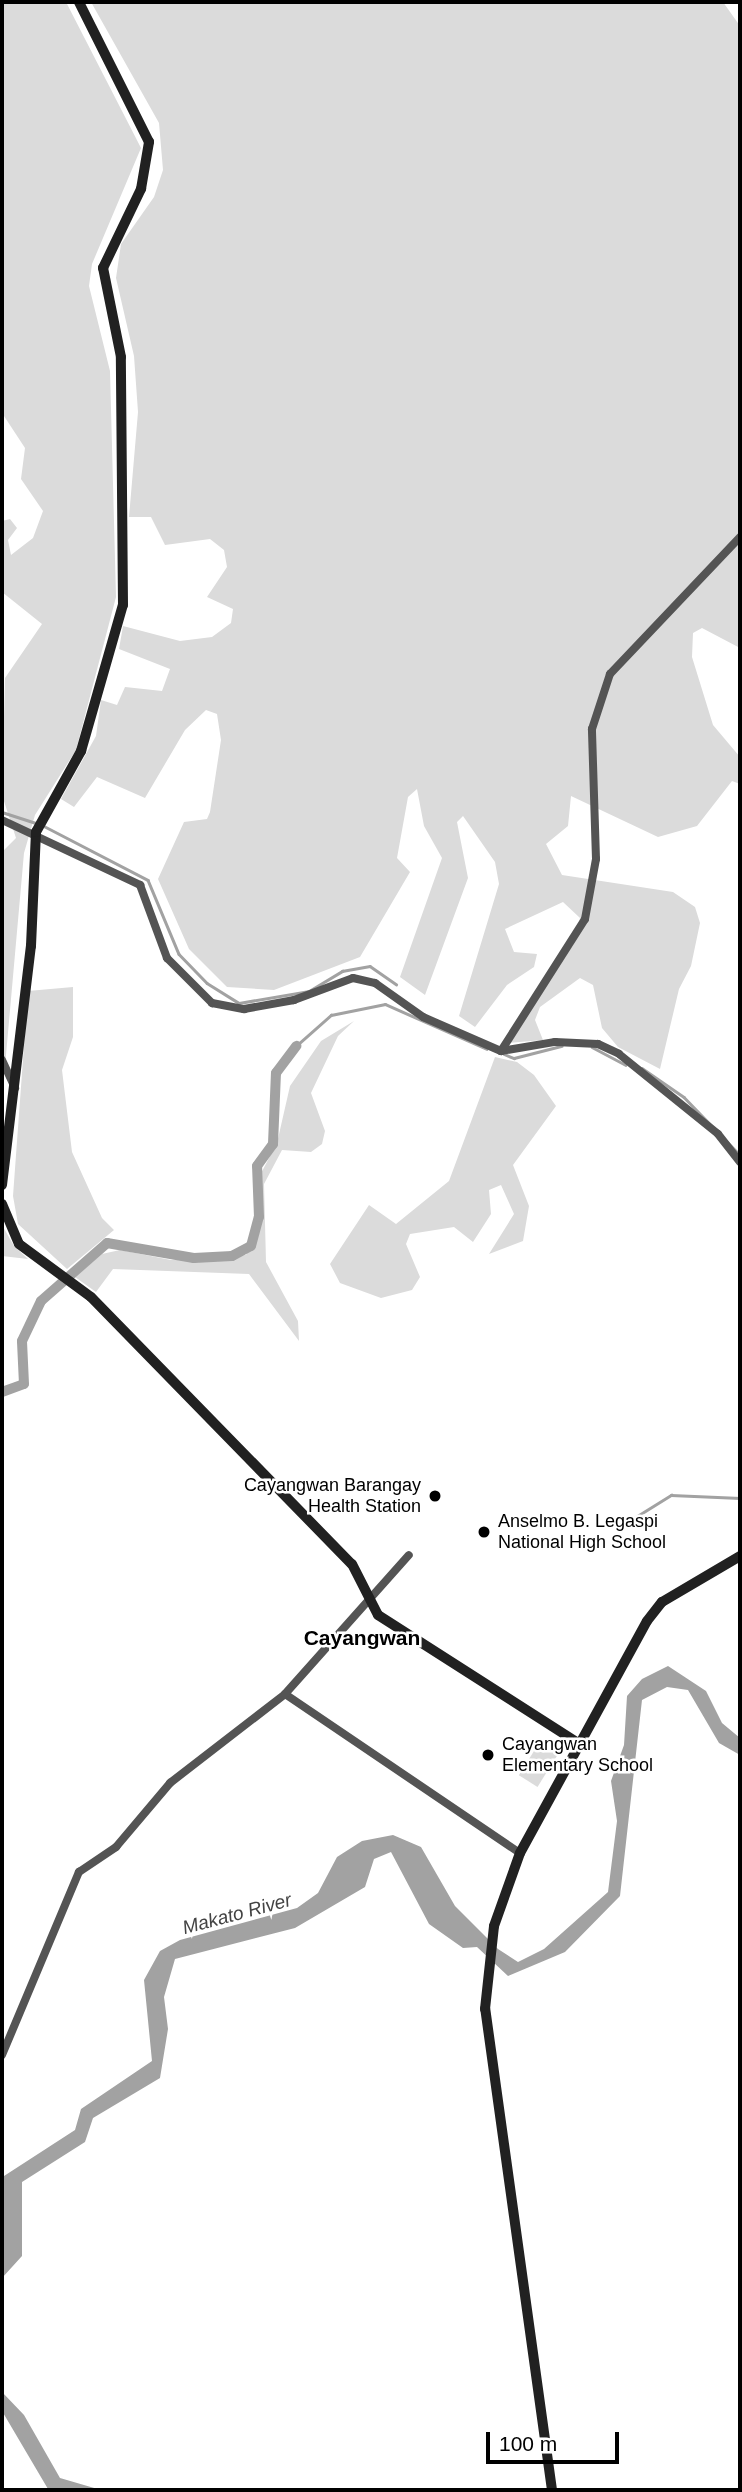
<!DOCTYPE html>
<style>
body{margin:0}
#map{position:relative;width:742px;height:2492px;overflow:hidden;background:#fff;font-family:Arial,sans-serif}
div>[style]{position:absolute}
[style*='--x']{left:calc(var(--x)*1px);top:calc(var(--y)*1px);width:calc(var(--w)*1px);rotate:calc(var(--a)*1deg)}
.green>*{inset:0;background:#dbdbdb;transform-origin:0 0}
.water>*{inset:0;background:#a2a2a2}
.stream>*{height:2.5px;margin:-1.25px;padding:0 1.25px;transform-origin:1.25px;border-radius:1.25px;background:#a2a2a2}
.canal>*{height:10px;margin:-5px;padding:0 5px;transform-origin:5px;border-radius:5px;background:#a2a2a2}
.street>*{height:8px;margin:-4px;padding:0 4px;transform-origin:4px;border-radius:4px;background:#545454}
.secondary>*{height:10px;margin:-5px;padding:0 5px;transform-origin:5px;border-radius:5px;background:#212121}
.dots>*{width:19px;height:19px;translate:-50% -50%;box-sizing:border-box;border:4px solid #fff;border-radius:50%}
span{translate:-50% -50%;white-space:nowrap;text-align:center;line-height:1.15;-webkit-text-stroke:5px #fff;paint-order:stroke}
.poi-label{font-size:18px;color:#000}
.right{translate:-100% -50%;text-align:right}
.left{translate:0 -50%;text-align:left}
.water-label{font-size:19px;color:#434343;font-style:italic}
.quarter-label{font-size:21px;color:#000;font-weight:700}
.frame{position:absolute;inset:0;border:4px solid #000;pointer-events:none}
.scale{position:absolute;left:486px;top:2432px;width:133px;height:32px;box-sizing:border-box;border:4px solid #000;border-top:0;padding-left:9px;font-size:21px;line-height:24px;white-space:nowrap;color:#000;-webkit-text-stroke:5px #fff;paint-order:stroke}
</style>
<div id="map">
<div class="green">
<div style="clip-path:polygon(2px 2px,66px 2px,141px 148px,92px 264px,89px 286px,110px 371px,116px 597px,76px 750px,35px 815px,24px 853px,2px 1100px,2px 852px,16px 838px,2px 795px,5px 678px,42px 624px,2px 592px,2px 521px,10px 519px,17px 528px,8px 540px,11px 555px,33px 538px,43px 511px,21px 479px,25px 448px,4px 416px)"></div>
<div style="clip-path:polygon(91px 2px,723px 2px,740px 26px,740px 648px,702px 628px,693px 633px,692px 657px,713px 725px,740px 757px,740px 784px,732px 781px,697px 826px,658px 837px,571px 796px,568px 826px,546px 844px,562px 875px,673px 892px,695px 907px,700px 923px,691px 966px,679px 989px,660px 1069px,618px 1047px,602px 1028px,593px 985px,580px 978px,540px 1007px,535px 1020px,543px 1040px,508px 1043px,577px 929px,580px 918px,563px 902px,505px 929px,514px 952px,537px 954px,534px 967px,507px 985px,475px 1027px,459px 1016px,499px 884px,495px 862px,463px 816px,457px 822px,468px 878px,425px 995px,400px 977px,442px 858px,424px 826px,417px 789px,408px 797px,397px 858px,410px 872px,360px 957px,274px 990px,227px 987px,189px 949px,158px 879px,184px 822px,207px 819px,210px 812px,221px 740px,217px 714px,206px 710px,185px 730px,145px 798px,97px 777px,74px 807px,61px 799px,96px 736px,101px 700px,117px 705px,125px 687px,162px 691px,170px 669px,119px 649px,123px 626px,180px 641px,212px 637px,231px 623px,233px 609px,207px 597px,227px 567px,224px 550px,210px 539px,165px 545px,151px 517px,129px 517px,138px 412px,134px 356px,116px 278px,121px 244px,154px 197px,163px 170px,159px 123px)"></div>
<div style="clip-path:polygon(73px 987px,73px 1037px,62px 1070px,72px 1152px,102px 1218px,114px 1230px,67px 1269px,18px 1224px,13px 1196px,28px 991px)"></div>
<div style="clip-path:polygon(354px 1021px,338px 1036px,311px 1093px,325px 1131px,322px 1144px,311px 1152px,282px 1150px,264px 1184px,266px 1262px,298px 1321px,299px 1341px,249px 1274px,113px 1269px,96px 1292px,75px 1277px,102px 1254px,120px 1250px,171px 1260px,246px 1255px,261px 1226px,259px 1177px,277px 1143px,290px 1086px,321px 1041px)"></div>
<div style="clip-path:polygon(495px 1057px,517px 1062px,534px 1075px,556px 1106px,513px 1165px,529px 1206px,523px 1241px,489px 1254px,514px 1214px,501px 1185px,489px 1190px,491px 1214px,473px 1242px,454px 1227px,410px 1234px,406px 1244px,420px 1277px,412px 1290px,381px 1298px,340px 1283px,330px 1264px,369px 1205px,396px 1224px,449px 1181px)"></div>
<div style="clip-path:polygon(2px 1225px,14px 1246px,28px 1259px,2px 1256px)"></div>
<div style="left:539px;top:1743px;width:22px;height:38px;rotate:32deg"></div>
</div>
<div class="water">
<div style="clip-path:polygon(668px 1666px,706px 1691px,722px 1723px,740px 1738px,740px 1755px,719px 1743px,688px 1690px,667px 1687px,642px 1700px,620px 1896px,565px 1952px,508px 1976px,477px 1947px,463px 1948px,429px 1924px,391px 1852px,374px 1859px,365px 1887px,295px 1928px,175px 1959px,164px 1997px,168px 2029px,160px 2078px,93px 2118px,85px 2142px,22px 2182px,22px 2256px,2px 2278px,4px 2176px,75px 2130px,81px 2109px,152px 2061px,144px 1980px,160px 1951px,180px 1940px,297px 1908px,318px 1893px,337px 1857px,362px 1841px,393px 1835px,421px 1847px,455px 1906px,498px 1949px,518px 1962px,544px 1949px,608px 1892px,617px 1821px,611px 1781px,624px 1745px,627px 1696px,642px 1679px)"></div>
<div style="clip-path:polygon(2px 2392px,24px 2415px,60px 2478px,101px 2490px,48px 2489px,2px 2411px)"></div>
</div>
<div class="stream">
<div style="--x:2;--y:812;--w:36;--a:18"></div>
<div style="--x:44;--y:826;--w:117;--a:27.4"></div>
<div style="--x:148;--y:880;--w:80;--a:67.3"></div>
<div style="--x:179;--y:954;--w:40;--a:46"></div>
<div style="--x:207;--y:983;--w:38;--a:32"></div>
<div style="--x:239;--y:1003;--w:71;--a:-9.7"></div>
<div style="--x:309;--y:991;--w:39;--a:-31"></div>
<div style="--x:342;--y:971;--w:28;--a:-10"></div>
<div style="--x:370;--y:966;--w:32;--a:35"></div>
<div style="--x:296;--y:1046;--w:47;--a:-41.5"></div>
<div style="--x:331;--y:1015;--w:55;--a:-11.5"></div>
<div style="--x:385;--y:1004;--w:111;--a:23.8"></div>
<div style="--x:592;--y:1047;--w:38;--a:28"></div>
<div style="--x:504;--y:1054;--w:11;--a:22"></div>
<div style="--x:514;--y:1058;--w:49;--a:-14.3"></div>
<div style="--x:642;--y:1068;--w:51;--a:34.6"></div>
<div style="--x:684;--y:1097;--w:81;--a:46"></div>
<div style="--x:634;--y:1518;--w:44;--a:-31.9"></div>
<div style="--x:671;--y:1495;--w:69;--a:2.5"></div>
</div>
<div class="canal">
<div style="--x:2;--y:1392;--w:23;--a:-20"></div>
<div style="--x:24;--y:1384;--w:43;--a:-92.7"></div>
<div style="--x:22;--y:1341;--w:44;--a:-64.6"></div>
<div style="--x:41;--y:1301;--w:88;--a:-41.3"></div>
<div style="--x:107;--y:1243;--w:88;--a:9.8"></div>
<div style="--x:194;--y:1258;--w:38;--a:-3"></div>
<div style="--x:232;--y:1256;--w:21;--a:-28"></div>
<div style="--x:251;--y:1246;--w:30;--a:-75"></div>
<div style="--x:259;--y:1217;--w:51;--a:-92.2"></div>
<div style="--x:257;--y:1166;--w:27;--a:-54"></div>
<div style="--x:273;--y:1144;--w:71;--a:-87.6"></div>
<div style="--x:276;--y:1073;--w:34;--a:-53"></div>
</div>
<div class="street">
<div style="--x:2;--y:820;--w:153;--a:25.2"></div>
<div style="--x:140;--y:885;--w:78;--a:69.7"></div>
<div style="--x:167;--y:958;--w:64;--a:45"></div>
<div style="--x:212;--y:1003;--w:33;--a:11"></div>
<div style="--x:244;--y:1009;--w:51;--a:-10.2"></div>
<div style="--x:294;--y:1000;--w:63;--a:-20.4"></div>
<div style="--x:353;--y:978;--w:23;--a:13"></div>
<div style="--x:375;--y:983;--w:59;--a:35.3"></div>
<div style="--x:423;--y:1017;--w:85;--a:23.6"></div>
<div style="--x:501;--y:1051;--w:55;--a:-9.5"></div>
<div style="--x:555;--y:1042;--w:43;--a:2.7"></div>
<div style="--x:598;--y:1044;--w:23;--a:25"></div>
<div style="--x:619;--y:1054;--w:127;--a:38.9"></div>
<div style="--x:718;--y:1134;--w:36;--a:52"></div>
<div style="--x:501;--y:1051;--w:156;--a:-57.5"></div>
<div style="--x:585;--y:919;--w:61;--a:-79.6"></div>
<div style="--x:596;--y:859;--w:130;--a:-91.8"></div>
<div style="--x:592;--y:729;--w:58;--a:-71.9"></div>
<div style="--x:610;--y:674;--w:189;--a:-46.5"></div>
<div style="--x:2;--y:1060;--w:31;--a:65"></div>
<div style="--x:285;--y:1694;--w:284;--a:34.1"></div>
<div style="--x:2;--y:2055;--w:199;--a:-67.2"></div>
<div style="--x:79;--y:1872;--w:45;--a:-34"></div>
<div style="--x:116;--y:1847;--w:84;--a:-49.8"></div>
<div style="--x:170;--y:1783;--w:145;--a:-37.7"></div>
<div style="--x:285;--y:1694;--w:186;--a:-48.3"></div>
</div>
<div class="secondary">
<div style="--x:2;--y:1185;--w:241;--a:-83.1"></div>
<div style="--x:31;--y:946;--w:114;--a:-87.5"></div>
<div style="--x:36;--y:832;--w:93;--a:-60.9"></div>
<div style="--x:81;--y:751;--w:152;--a:-74"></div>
<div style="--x:123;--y:605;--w:248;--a:-90.5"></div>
<div style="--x:121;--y:357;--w:91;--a:-101.4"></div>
<div style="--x:103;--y:268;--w:88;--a:-64.3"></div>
<div style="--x:141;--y:189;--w:48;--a:-80.3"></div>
<div style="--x:149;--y:142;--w:157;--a:-116.6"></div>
<div style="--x:2;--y:1204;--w:43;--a:67"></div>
<div style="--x:19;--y:1244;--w:89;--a:36.4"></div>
<div style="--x:91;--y:1297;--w:373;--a:45.7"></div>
<div style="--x:352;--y:1564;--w:57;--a:63"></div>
<div style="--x:378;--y:1615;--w:241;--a:32.6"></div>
<div style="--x:552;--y:2490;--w:486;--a:-97.9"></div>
<div style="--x:485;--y:2009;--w:83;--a:-83.8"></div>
<div style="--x:494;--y:1926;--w:77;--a:-70.4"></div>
<div style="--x:520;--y:1853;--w:264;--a:-61.3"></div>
<div style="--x:647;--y:1621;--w:24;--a:-52"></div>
<div style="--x:662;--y:1602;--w:91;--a:-30.5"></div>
</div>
<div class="dots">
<div style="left:435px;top:1496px;background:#000"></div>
<div style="left:484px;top:1532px;background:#000"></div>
<div style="left:488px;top:1755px;background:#000"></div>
</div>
<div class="poi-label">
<span class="right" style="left:421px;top:1496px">Cayangwan Barangay<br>Health Station</span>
<span class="left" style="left:498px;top:1532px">Anselmo B. Legaspi<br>National High School</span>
<span class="left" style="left:502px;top:1755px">Cayangwan<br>Elementary School</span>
</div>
<div class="water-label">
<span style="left:237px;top:1914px;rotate:-15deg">Makato River</span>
</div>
<div class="quarter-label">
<span style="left:362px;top:1638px">Cayangwan</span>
</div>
<div class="frame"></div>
<div class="scale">100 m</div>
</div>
